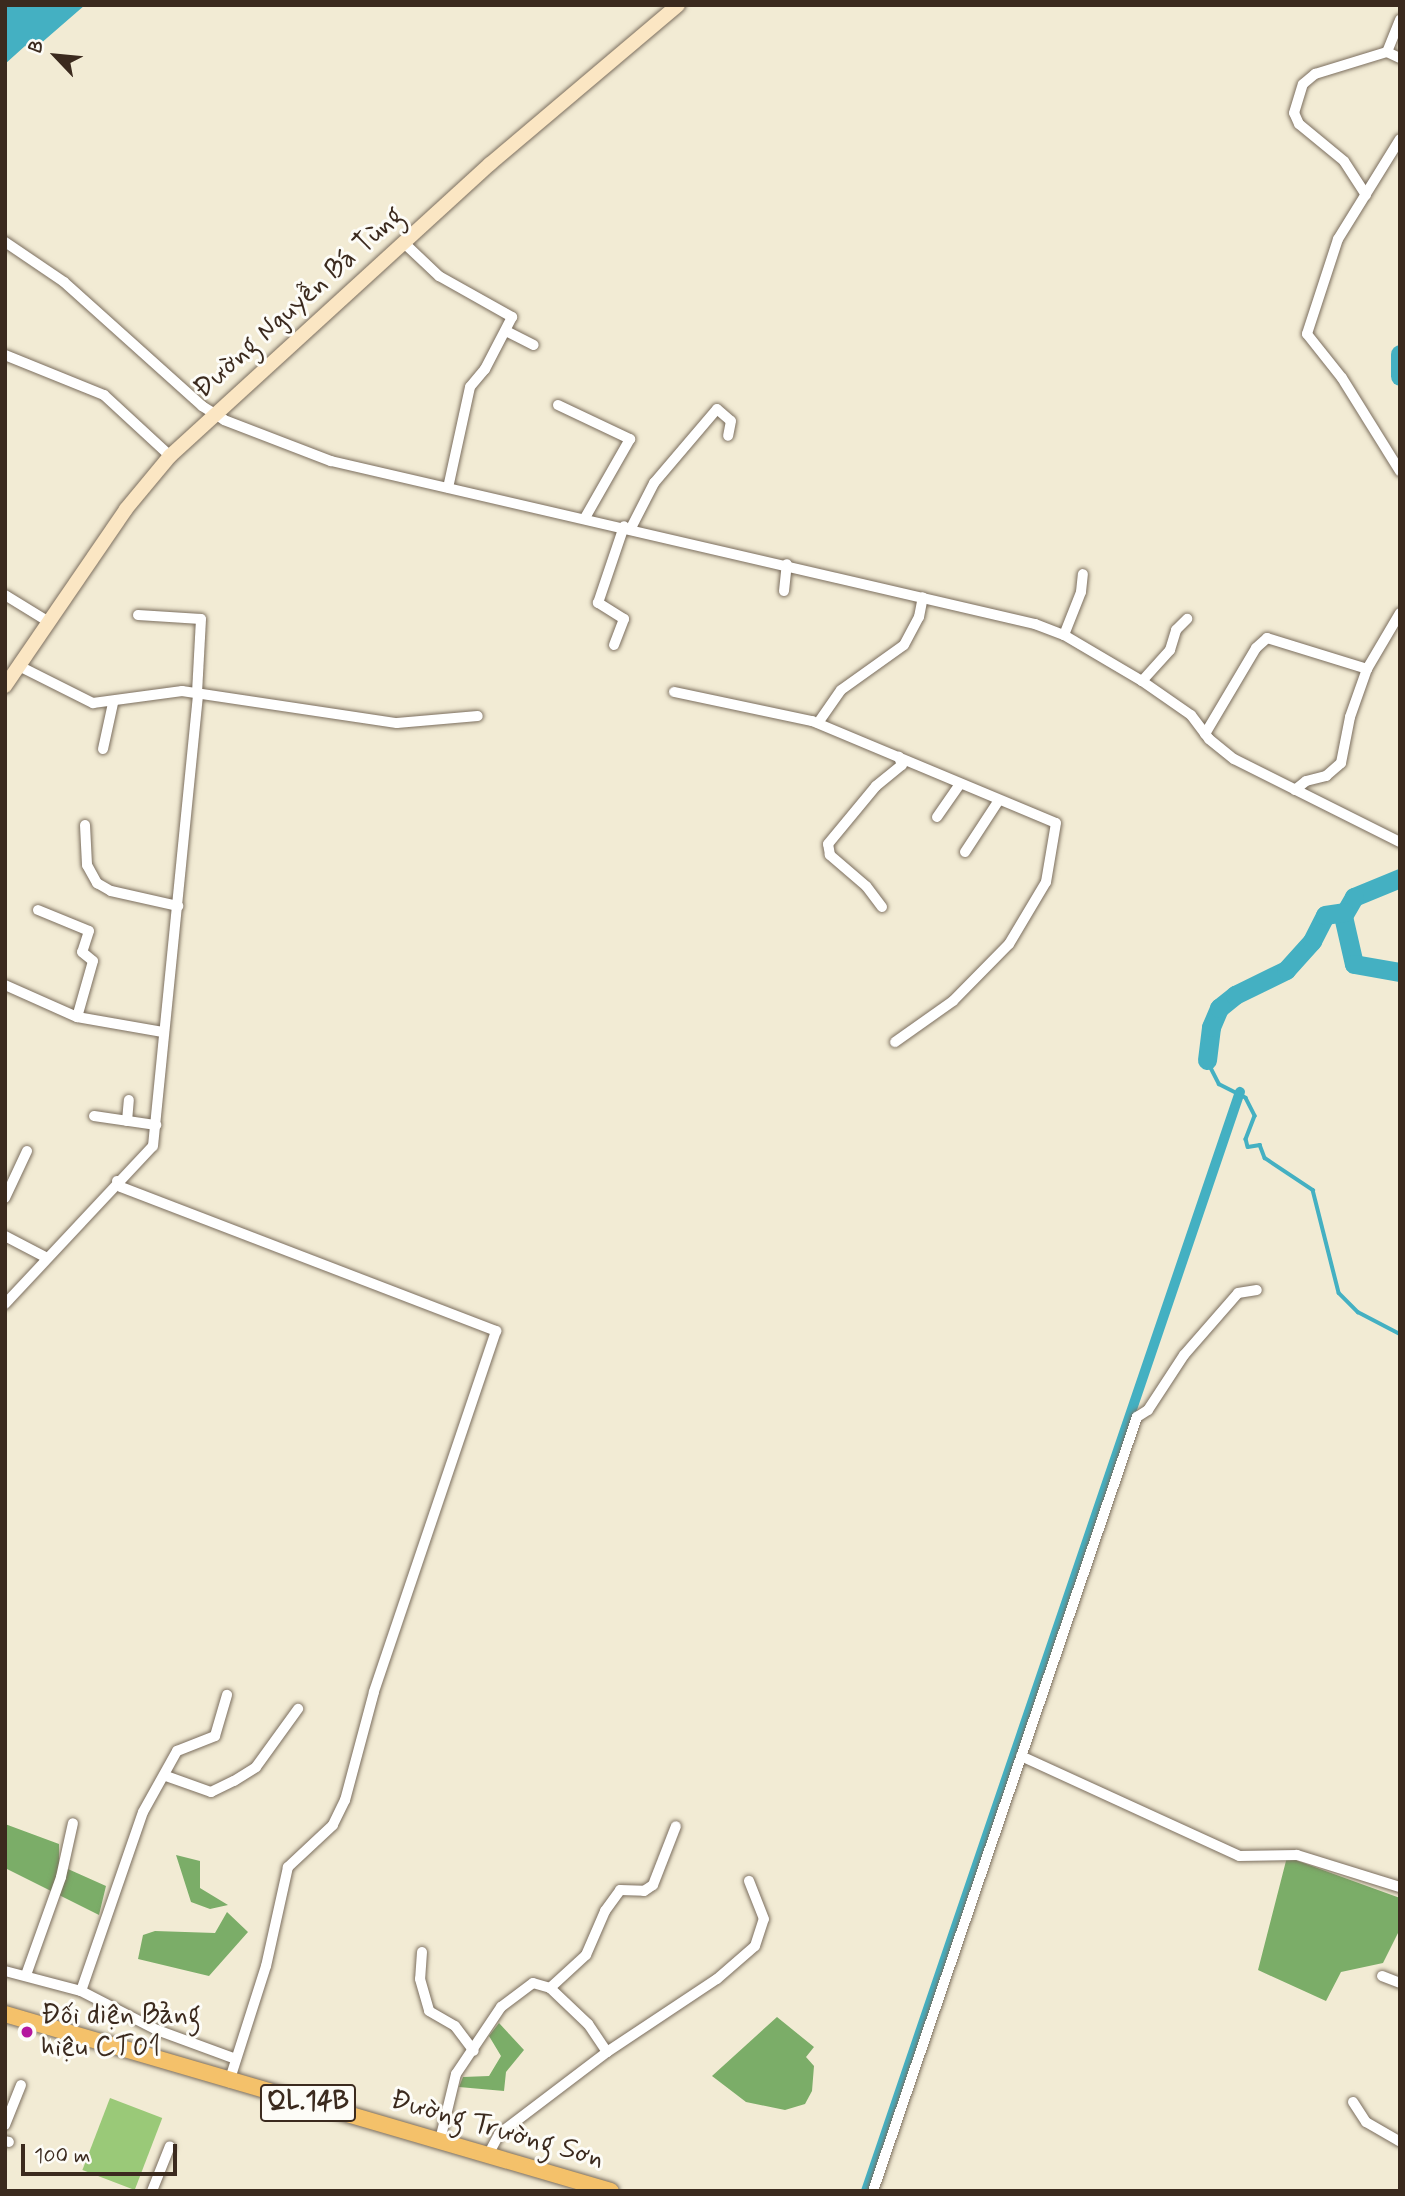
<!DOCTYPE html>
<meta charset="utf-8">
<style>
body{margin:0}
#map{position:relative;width:1405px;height:2196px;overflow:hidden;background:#f2ebd4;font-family:Mynerve,sans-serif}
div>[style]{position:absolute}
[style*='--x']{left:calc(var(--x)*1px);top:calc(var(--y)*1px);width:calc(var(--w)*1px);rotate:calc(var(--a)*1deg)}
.green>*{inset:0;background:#9ac978;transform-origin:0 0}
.forest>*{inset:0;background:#7bad68}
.water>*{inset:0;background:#44b0c2}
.stream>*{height:3.5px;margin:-1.75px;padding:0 1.75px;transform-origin:1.75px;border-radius:1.75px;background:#44b0c2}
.canal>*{height:10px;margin:-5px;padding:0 5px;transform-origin:5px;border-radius:5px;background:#44b0c2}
.river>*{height:19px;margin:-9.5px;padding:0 9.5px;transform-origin:9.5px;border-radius:9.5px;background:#44b0c2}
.roads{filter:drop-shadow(0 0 2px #7b6e5e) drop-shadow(0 0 2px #7b6e5e)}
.minor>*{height:10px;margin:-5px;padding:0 5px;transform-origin:5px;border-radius:5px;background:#fff}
.secondary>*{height:14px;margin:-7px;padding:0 7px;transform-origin:7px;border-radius:7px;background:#fbe6c3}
.trunk>*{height:16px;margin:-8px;padding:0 8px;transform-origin:8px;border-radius:8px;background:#f4c16a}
.dots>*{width:19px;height:19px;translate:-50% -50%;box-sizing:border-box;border:4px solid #fdfcf7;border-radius:50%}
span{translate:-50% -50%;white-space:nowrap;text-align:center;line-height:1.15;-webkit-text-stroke:6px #fdfcf7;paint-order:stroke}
.shield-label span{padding:2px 5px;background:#fdfcf7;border:2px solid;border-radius:5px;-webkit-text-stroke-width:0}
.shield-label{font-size:26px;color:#3b2a1e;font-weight:700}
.street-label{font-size:28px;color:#3b2a1e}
.poi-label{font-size:28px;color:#3b2a1e}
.left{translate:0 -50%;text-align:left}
.frame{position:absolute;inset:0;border:7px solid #3b2a1e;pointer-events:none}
.north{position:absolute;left:21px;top:21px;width:70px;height:70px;-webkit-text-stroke:5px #fdfcf7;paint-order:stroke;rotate:296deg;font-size:19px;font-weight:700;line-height:28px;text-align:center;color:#3b2a1e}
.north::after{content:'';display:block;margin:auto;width:24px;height:32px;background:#3b2a1e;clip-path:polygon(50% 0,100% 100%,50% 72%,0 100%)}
.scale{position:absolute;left:21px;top:2144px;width:156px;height:32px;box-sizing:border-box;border:4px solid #3b2a1e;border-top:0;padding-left:9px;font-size:21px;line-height:24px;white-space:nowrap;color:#3b2a1e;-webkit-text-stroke:5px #fdfcf7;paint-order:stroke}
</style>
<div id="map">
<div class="green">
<div style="left:110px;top:2098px;width:56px;height:77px;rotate:21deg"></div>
</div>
<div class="forest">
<div style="clip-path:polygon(5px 1824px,59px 1844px,59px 1865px,106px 1886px,99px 1915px,5px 1868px)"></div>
<div style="clip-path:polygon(176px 1855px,200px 1861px,200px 1888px,228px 1905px,210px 1909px,191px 1902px)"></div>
<div style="clip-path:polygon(1287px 1857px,1400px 1898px,1400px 1929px,1383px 1963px,1341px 1972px,1326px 2001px,1258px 1970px)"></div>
<div style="clip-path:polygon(227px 1912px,248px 1932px,209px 1976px,138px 1959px,143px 1935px,155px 1931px,215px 1933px)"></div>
<div style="clip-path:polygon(777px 2017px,814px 2047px,806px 2057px,814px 2066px,812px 2091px,805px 2104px,785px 2110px,746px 2102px,712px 2076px)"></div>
<div style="clip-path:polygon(499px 2023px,524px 2050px,506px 2072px,504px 2091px,459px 2087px,463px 2077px,489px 2076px,501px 2056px,489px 2036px)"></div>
</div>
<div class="water">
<div style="clip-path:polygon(5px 5px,85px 5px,32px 51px,25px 46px,5px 64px)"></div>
</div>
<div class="stream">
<div style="--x:1207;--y:1060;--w:27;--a:63"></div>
<div style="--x:1219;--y:1084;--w:30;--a:27"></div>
<div style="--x:1246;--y:1098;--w:20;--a:63"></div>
<div style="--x:1255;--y:1116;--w:25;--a:111"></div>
<div style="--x:1246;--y:1139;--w:8;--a:76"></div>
<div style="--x:1248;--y:1147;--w:12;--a:-9"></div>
<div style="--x:1260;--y:1145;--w:14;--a:69"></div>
<div style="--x:1265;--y:1158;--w:58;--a:33.7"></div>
<div style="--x:1313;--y:1190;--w:106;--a:75.8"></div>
<div style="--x:1339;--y:1293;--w:27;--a:45"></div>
<div style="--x:1358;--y:1312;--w:47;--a:27.6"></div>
</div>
<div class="canal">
<div style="--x:866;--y:2191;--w:1161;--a:-71.21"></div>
</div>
<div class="river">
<div style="--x:1400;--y:354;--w:22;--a:90"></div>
<div style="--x:1400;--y:878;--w:50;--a:157.6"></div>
<div style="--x:1354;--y:897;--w:22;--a:120"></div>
<div style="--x:1343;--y:916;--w:49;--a:77.1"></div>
<div style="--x:1354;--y:964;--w:47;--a:9.9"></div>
<div style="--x:1207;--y:1060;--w:33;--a:-83"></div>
<div style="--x:1211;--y:1027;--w:21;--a:-67"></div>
<div style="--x:1219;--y:1008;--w:21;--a:-39"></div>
<div style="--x:1235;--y:995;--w:57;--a:-26.1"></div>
<div style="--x:1286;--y:970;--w:39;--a:-48"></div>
<div style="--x:1312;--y:941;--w:29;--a:-63"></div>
<div style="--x:1325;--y:915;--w:19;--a:-9"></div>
</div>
<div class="roads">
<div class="minor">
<div style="--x:1387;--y:52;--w:35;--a:-68"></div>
<div style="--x:1400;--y:139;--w:118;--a:121.8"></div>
<div style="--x:1338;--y:239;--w:100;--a:108.1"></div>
<div style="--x:1307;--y:334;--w:56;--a:51.5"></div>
<div style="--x:1342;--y:378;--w:110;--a:58.1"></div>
<div style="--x:1366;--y:195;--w:40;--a:-122.9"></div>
<div style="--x:1344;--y:161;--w:58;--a:-140.6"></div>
<div style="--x:1299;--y:124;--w:12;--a:-114"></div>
<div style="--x:1294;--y:113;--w:30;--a:-73"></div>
<div style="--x:1303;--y:84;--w:16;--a:-40"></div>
<div style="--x:1315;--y:74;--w:75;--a:-17"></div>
<div style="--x:1387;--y:52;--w:14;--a:25"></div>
<div style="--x:5;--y:242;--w:71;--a:34.1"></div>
<div style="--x:64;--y:282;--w:186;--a:41.9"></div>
<div style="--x:202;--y:406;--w:26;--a:32"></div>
<div style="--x:224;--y:420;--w:115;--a:21"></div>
<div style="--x:331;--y:461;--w:723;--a:13.04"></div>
<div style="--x:1035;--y:624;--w:31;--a:21"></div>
<div style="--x:1064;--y:635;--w:91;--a:30.5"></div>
<div style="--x:1142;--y:681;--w:60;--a:34.8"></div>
<div style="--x:1191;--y:715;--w:30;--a:53"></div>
<div style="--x:1209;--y:739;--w:32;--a:39"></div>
<div style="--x:1234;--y:759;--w:186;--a:26.6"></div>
<div style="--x:403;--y:242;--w:50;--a:43.4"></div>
<div style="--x:439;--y:276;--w:84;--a:29.3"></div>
<div style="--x:512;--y:317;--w:59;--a:117.4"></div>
<div style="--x:485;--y:369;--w:23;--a:130"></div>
<div style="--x:470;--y:387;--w:103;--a:102.3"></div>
<div style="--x:506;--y:331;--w:31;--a:27"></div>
<div style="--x:5;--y:355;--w:107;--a:22"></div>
<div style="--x:104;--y:395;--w:90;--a:42.7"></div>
<div style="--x:558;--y:405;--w:80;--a:25.3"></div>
<div style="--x:630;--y:439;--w:91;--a:119.7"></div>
<div style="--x:631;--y:528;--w:51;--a:-62.9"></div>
<div style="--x:654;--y:483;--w:97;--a:-49.6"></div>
<div style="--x:717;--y:409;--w:18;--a:41"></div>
<div style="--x:731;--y:421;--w:15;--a:101"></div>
<div style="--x:784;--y:591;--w:27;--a:-84"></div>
<div style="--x:5;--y:595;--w:52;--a:31.5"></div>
<div style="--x:138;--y:615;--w:63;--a:3.6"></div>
<div style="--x:201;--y:619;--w:74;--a:93.1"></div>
<div style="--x:1064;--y:635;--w:46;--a:-68.4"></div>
<div style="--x:1081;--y:592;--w:18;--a:-84"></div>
<div style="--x:614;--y:645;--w:28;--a:-69"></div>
<div style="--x:624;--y:619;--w:31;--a:-148"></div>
<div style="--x:598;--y:603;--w:81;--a:-71.3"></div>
<div style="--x:19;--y:666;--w:83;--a:26.6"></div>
<div style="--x:93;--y:703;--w:90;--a:-7.7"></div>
<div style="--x:182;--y:691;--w:217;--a:8.5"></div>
<div style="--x:397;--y:723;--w:81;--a:-4.9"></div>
<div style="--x:1142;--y:681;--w:42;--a:-47.9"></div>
<div style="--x:1170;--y:650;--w:21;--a:-73"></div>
<div style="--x:1176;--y:630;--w:16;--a:-45"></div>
<div style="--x:674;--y:692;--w:141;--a:11.9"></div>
<div style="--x:812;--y:721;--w:264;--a:22.7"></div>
<div style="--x:1056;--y:823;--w:60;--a:99.6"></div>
<div style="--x:1046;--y:882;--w:72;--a:120.8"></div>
<div style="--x:1009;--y:944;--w:80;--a:134.5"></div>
<div style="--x:953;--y:1001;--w:71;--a:144.7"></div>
<div style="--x:818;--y:723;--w:40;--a:-55.1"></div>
<div style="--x:841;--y:690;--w:77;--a:-35.5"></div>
<div style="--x:904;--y:645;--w:32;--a:-62"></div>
<div style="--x:919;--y:617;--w:20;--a:-79"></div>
<div style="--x:1205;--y:734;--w:100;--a:-59.3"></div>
<div style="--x:1256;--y:648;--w:15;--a:-42"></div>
<div style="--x:1267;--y:638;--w:105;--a:17.2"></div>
<div style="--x:103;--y:749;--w:47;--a:-77.7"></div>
<div style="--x:1295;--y:790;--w:14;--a:-39"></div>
<div style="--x:1306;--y:781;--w:21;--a:-14"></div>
<div style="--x:1326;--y:776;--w:20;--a:-41"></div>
<div style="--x:1341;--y:763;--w:47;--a:-78.9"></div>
<div style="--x:1350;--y:717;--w:51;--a:-70.5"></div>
<div style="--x:1367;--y:669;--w:65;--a:-59.5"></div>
<div style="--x:937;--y:817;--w:40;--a:-55.1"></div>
<div style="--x:85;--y:825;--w:40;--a:87.1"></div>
<div style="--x:87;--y:865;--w:21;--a:61"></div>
<div style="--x:97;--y:883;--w:16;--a:30"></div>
<div style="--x:111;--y:891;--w:69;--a:12.6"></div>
<div style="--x:965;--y:852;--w:62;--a:-56.8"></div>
<div style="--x:882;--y:907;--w:26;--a:-127"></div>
<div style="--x:866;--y:886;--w:48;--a:-139.3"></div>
<div style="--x:830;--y:855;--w:11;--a:-100"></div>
<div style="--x:828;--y:844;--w:75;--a:-50.4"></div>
<div style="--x:876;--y:786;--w:33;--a:-39"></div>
<div style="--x:902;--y:765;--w:9;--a:-111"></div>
<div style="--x:38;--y:910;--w:55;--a:22.4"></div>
<div style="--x:89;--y:931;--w:22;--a:108"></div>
<div style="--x:82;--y:952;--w:14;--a:39"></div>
<div style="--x:93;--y:961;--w:58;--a:105.9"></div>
<div style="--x:5;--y:985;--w:79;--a:24"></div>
<div style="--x:77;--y:1017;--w:87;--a:9.9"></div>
<div style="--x:94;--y:1116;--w:63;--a:8.3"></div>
<div style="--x:127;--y:1121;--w:21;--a:-85"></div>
<div style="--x:117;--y:1181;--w:7;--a:56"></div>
<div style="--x:121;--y:1187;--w:402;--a:21"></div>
<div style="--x:496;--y:1331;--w:381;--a:108.7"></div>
<div style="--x:374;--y:1692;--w:112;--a:105"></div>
<div style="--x:345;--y:1800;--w:28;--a:116"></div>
<div style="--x:333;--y:1825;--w:62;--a:137"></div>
<div style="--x:288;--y:1867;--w:101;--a:102.5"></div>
<div style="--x:266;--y:1966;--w:122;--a:107.7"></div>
<div style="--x:5;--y:1198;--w:52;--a:-64.9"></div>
<div style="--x:5;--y:1236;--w:47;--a:27.6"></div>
<div style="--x:5;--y:1304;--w:216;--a:-46.9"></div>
<div style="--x:153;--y:1146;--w:455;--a:-84.3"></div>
<div style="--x:1021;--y:1756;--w:240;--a:24.6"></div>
<div style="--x:1239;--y:1856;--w:58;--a:-1"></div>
<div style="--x:1297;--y:1855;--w:108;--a:17.3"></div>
<div style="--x:166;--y:1776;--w:48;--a:19.6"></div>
<div style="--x:211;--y:1792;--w:25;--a:-26"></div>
<div style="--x:234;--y:1781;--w:26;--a:-32"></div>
<div style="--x:256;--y:1767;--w:72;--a:-54.1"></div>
<div style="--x:422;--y:1952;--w:27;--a:94"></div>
<div style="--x:420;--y:1979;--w:33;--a:74"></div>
<div style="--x:429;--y:2011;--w:30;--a:30"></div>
<div style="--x:455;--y:2026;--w:31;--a:53"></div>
<div style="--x:5;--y:1971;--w:79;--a:14.7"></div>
<div style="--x:81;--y:1991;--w:85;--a:27.2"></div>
<div style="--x:157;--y:2030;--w:84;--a:20.2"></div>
<div style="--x:26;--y:1975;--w:104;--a:-70.3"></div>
<div style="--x:61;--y:1877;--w:55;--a:-77.5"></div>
<div style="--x:1382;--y:1976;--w:19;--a:21"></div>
<div style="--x:81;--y:1991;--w:189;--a:-70.9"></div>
<div style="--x:143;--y:1812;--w:70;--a:-60.9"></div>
<div style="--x:177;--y:1751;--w:41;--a:-21.5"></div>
<div style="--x:215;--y:1736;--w:43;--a:-73.7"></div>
<div style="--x:607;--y:2052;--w:132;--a:-33.6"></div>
<div style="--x:717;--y:1979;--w:50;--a:-41"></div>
<div style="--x:755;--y:1946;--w:28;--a:-72"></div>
<div style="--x:764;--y:1919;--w:41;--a:-111.5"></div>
<div style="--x:1353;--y:2102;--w:24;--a:57"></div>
<div style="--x:1366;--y:2122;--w:39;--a:30"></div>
<div style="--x:5;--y:2125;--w:43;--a:-68.2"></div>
<div style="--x:440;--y:2140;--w:68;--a:-76.4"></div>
<div style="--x:456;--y:2074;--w:81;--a:-56.1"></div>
<div style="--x:501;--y:2007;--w:40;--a:-37"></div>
<div style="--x:533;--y:1983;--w:18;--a:16"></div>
<div style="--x:5;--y:2141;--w:4;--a:14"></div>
<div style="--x:488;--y:2155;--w:24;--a:-62"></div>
<div style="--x:499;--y:2134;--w:136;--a:-37.2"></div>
<div style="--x:607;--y:2052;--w:34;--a:-124"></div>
<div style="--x:588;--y:2024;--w:52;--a:-136.5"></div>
<div style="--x:550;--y:1988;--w:49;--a:-42.5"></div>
<div style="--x:586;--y:1955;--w:48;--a:-66.6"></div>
<div style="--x:605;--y:1911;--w:26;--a:-54"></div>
<div style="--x:620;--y:1890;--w:24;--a:2"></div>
<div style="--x:644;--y:1891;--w:11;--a:-34"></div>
<div style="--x:653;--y:1885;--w:63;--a:-68.7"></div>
<div style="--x:152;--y:2191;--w:48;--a:-68.2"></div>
<div style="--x:873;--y:2191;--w:818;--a:-71.17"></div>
<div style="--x:1137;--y:1417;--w:13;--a:-32"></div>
<div style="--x:1148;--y:1410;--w:66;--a:-56.8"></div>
<div style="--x:1184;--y:1355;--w:82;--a:-48.9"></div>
<div style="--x:1238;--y:1293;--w:19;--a:-9"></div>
</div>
<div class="secondary">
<div style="--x:5;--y:686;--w:214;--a:-55.6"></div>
<div style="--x:126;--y:509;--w:69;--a:-50.3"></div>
<div style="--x:170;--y:456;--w:433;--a:-42.4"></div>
<div style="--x:490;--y:164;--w:246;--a:-40.2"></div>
</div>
<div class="trunk">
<div style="--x:5;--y:2014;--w:631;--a:16.28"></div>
</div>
</div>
<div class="dots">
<div style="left:27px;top:2032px;background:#b5179e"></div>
</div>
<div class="shield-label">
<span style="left:308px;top:2103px">QL.14B</span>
</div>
<div class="street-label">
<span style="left:299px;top:303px;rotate:-42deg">Đường Nguyễn Bá Tùng</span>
<span style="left:497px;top:2130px;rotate:16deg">Đường Trường Sơn</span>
</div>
<div class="poi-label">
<span class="left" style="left:41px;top:2032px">Đối diện Bảng<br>hiệu CT01</span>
</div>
<div class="frame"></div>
<div class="north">B</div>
<div class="scale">100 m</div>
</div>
